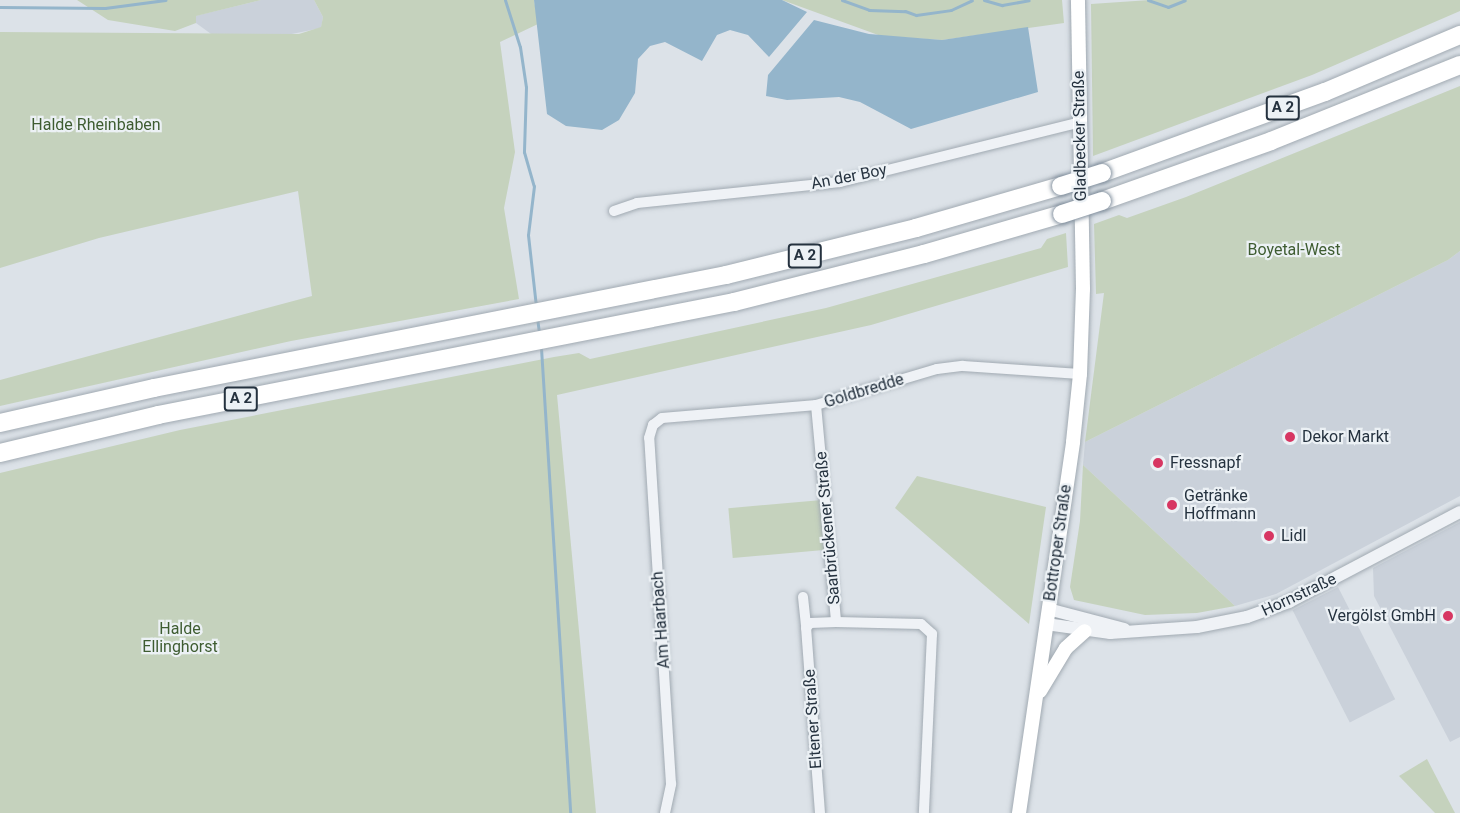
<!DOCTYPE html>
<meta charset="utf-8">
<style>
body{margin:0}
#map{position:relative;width:1460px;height:813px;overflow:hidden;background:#dce2e8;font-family:Roboto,sans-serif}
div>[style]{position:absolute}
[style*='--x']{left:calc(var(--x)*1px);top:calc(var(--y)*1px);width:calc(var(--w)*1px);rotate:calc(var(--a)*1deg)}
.built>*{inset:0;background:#cad1da;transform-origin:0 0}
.green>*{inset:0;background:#c5d2bd;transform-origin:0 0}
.water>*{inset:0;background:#94b5cb}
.stream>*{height:3px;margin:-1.5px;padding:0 1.5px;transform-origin:1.5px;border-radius:1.5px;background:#94b5cb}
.roads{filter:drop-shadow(0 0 2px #a1aab2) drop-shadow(0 0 2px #a1aab2)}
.minor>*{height:10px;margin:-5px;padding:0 5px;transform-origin:5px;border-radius:5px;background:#eff2f6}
.tertiary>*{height:12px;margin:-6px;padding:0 6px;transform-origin:6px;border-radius:6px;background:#eff2f6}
.secondary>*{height:14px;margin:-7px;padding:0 7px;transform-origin:7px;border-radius:7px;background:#fff}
.motorway>*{height:18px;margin:-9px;padding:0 9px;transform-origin:9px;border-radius:9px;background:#fff}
.bridges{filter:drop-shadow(0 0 2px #83919f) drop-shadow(0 0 2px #83919f)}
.motorway-bridge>*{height:18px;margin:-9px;padding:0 9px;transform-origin:9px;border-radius:9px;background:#fff}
.dots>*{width:16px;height:16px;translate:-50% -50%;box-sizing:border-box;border:3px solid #ecf1f5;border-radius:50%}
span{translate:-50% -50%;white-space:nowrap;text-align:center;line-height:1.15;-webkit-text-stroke:4.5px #ecf1f5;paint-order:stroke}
.shield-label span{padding:2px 4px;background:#ecf1f5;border:2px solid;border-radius:4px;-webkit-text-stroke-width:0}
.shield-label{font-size:15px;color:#25323f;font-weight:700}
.park-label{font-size:16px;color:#3e5c31}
.street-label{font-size:16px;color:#25323f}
.poi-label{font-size:16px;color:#25323f}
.left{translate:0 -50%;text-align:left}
.right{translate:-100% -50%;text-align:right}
</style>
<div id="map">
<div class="built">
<div style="clip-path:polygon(261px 0,314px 0,323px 17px,321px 28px,229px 47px,196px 23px,195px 16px)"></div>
<div style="clip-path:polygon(1460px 251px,1460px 496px,1276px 594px,1235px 606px,1083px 465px,1085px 442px,1448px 260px)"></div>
<div style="clip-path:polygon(1460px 522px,1460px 737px,1450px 742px,1374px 596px,1373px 568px)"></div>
<div style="left:1338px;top:587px;width:126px;height:51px;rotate:63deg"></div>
</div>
<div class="green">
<div style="clip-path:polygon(77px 0,261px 0,196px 16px,196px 23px,175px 31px,108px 20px)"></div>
<div style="clip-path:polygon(314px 0,534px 0,538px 24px,500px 42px,515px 152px,504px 208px,519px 299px,291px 341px,0 406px,0 380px,312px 296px,298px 191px,99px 238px,0 268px,0 32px,299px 34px,321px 27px,323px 17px)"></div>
<div style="clip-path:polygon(782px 0,1062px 0,1064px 23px,942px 40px,881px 36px)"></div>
<div style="clip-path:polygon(1150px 0,1460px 0,1460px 11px,1312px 75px,1093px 156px,1091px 4px)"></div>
<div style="clip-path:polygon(1460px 86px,1460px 251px,1448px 260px,1085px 442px,1104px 293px,1096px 294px,1094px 224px,1119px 215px,1127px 218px,1186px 197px)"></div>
<div style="clip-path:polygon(1066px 233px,1068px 267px,871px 325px,557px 395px,596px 813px,0 813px,0 473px,180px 430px,554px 357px,579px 353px,590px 359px,826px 308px,1041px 248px,1047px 239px)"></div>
<div style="clip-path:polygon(1083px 465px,1235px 606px,1197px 613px,1145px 615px,1074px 600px,1070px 587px,1080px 521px)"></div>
<div style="clip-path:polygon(917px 476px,1046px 507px,1029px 624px,895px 508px)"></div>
<div style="left:822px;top:500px;width:50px;height:94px;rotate:85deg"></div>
<div style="clip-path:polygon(1427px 759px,1455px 813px,1435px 813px,1399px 776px)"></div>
</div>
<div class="water">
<div style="clip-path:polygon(534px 0,782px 0,807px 12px,769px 57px,748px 35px,730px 30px,717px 35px,702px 61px,665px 42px,650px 46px,638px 59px,635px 93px,619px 120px,602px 130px,566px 126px,547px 114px)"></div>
<div style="clip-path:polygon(814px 20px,869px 34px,942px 40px,1028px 27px,1038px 92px,911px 129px,860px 102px,839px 97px,787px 100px,766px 96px,768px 75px)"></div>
</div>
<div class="stream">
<div style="--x:505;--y:0;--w:49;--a:72.3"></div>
<div style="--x:520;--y:47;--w:40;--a:81.5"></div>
<div style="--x:526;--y:87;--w:65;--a:91.8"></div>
<div style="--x:524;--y:152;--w:35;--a:74"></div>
<div style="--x:534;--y:186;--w:49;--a:97"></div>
<div style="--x:528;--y:235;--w:71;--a:83.6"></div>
<div style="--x:842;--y:0;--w:29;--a:20"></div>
<div style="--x:869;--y:10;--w:36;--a:2"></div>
<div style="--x:905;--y:11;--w:12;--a:20"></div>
<div style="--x:916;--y:15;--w:35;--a:-8"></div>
<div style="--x:951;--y:10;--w:23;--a:-25"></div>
<div style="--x:984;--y:0;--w:19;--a:16"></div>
<div style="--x:1002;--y:5;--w:27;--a:-10"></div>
<div style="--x:1148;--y:0;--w:21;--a:19"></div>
<div style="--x:1168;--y:7;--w:18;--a:-22"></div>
<div style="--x:0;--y:7;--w:105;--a:0.5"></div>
<div style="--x:105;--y:8;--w:61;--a:-7.6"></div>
<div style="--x:537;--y:318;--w:14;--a:82"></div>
<div style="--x:541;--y:348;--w:466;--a:86.4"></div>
</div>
<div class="roads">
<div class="minor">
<div style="--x:614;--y:211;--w:24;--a:-19"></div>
<div style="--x:637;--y:203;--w:204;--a:-5.9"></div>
<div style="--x:840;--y:182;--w:247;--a:-14"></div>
<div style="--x:816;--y:405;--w:218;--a:84.7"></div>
<div style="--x:803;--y:597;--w:28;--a:84"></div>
<div style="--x:665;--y:813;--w:30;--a:-78"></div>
<div style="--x:671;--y:784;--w:347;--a:-93.6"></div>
<div style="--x:649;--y:438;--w:14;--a:-73"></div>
<div style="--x:653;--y:425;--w:11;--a:-38"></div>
<div style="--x:662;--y:418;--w:155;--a:-4.8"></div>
<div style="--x:816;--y:405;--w:126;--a:-16.6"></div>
<div style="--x:937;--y:369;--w:26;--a:-7"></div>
<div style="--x:963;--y:366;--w:117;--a:3.9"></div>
<div style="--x:820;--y:813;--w:186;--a:-94.3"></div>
<div style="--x:806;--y:628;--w:6;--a:-51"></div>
<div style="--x:810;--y:623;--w:26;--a:-2"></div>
<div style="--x:836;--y:622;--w:85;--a:1.3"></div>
<div style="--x:921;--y:624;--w:15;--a:42"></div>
<div style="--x:932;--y:634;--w:179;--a:92.6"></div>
</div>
<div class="tertiary">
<div style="--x:1048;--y:609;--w:79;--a:14.7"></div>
<div style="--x:1046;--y:624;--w:65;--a:8"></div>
<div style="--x:1110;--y:633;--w:87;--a:-3.9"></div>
<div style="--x:1197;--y:627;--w:51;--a:-11.3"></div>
<div style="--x:1247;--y:617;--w:45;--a:-19.7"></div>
<div style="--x:1289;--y:602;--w:193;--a:-27.8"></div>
</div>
<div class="secondary">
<div style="--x:1040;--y:691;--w:50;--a:-58.8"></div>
<div style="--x:1066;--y:648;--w:25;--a:-42"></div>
<div style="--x:1019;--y:813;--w:375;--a:-81.7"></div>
<div style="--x:1073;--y:442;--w:68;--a:-84.1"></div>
<div style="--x:1080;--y:374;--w:85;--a:-88"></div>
<div style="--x:1083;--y:289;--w:289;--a:-91"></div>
</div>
<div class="motorway">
<div style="--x:1102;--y:173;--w:237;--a:-20"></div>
<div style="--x:1325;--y:92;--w:147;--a:-22.9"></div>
<div style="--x:1102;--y:201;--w:179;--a:-19.5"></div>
<div style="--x:1271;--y:141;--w:204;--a:-21.9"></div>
<div style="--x:0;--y:423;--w:158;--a:-12.8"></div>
<div style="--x:154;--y:388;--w:583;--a:-11.18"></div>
<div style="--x:726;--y:275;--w:196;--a:-13.9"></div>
<div style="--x:916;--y:228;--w:151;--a:-16.2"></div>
<div style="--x:0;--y:453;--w:163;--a:-13.5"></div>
<div style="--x:158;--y:415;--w:587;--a:-11.1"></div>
<div style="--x:734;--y:302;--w:196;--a:-14.2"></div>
<div style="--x:924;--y:254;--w:144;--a:-16.2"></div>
</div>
</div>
<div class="bridges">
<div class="motorway-bridge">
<div style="--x:1061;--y:186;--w:43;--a:-17.6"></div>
<div style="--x:1062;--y:214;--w:42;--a:-18"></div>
</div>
</div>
<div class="dots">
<div style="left:1290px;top:437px;background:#d73662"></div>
<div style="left:1158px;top:463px;background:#d73662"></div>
<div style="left:1172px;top:505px;background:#d73662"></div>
<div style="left:1269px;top:536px;background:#d73662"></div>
<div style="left:1448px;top:616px;background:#d73662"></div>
</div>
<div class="shield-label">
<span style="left:1283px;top:108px">A 2</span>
<span style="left:805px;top:256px">A 2</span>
<span style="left:241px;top:399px">A 2</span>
</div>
<div class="park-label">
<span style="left:96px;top:125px">Halde Rheinbaben</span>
<span style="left:1294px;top:250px">Boyetal-West</span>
<span style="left:180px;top:638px">Halde<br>Ellinghorst</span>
</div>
<div class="street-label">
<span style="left:1080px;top:136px;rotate:-91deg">Gladbecker Straße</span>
<span style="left:849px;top:177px;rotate:-11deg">An der Boy</span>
<span style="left:864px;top:391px;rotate:-17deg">Goldbredde</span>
<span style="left:828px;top:528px;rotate:-95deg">Saarbrückener Straße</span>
<span style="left:1058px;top:543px;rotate:-82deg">Bottroper Straße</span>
<span style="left:1299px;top:595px;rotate:-25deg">Hornstraße</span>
<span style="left:661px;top:620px;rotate:-94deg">Am Haarbach</span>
<span style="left:813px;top:719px;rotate:-94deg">Eltener Straße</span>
</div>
<div class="poi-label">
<span class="left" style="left:1302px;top:437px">Dekor Markt</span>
<span class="left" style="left:1170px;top:463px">Fressnapf</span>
<span class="left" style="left:1184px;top:505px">Getränke<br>Hoffmann</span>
<span class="left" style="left:1281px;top:536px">Lidl</span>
<span class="right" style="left:1436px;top:616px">Vergölst GmbH</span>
</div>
</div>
